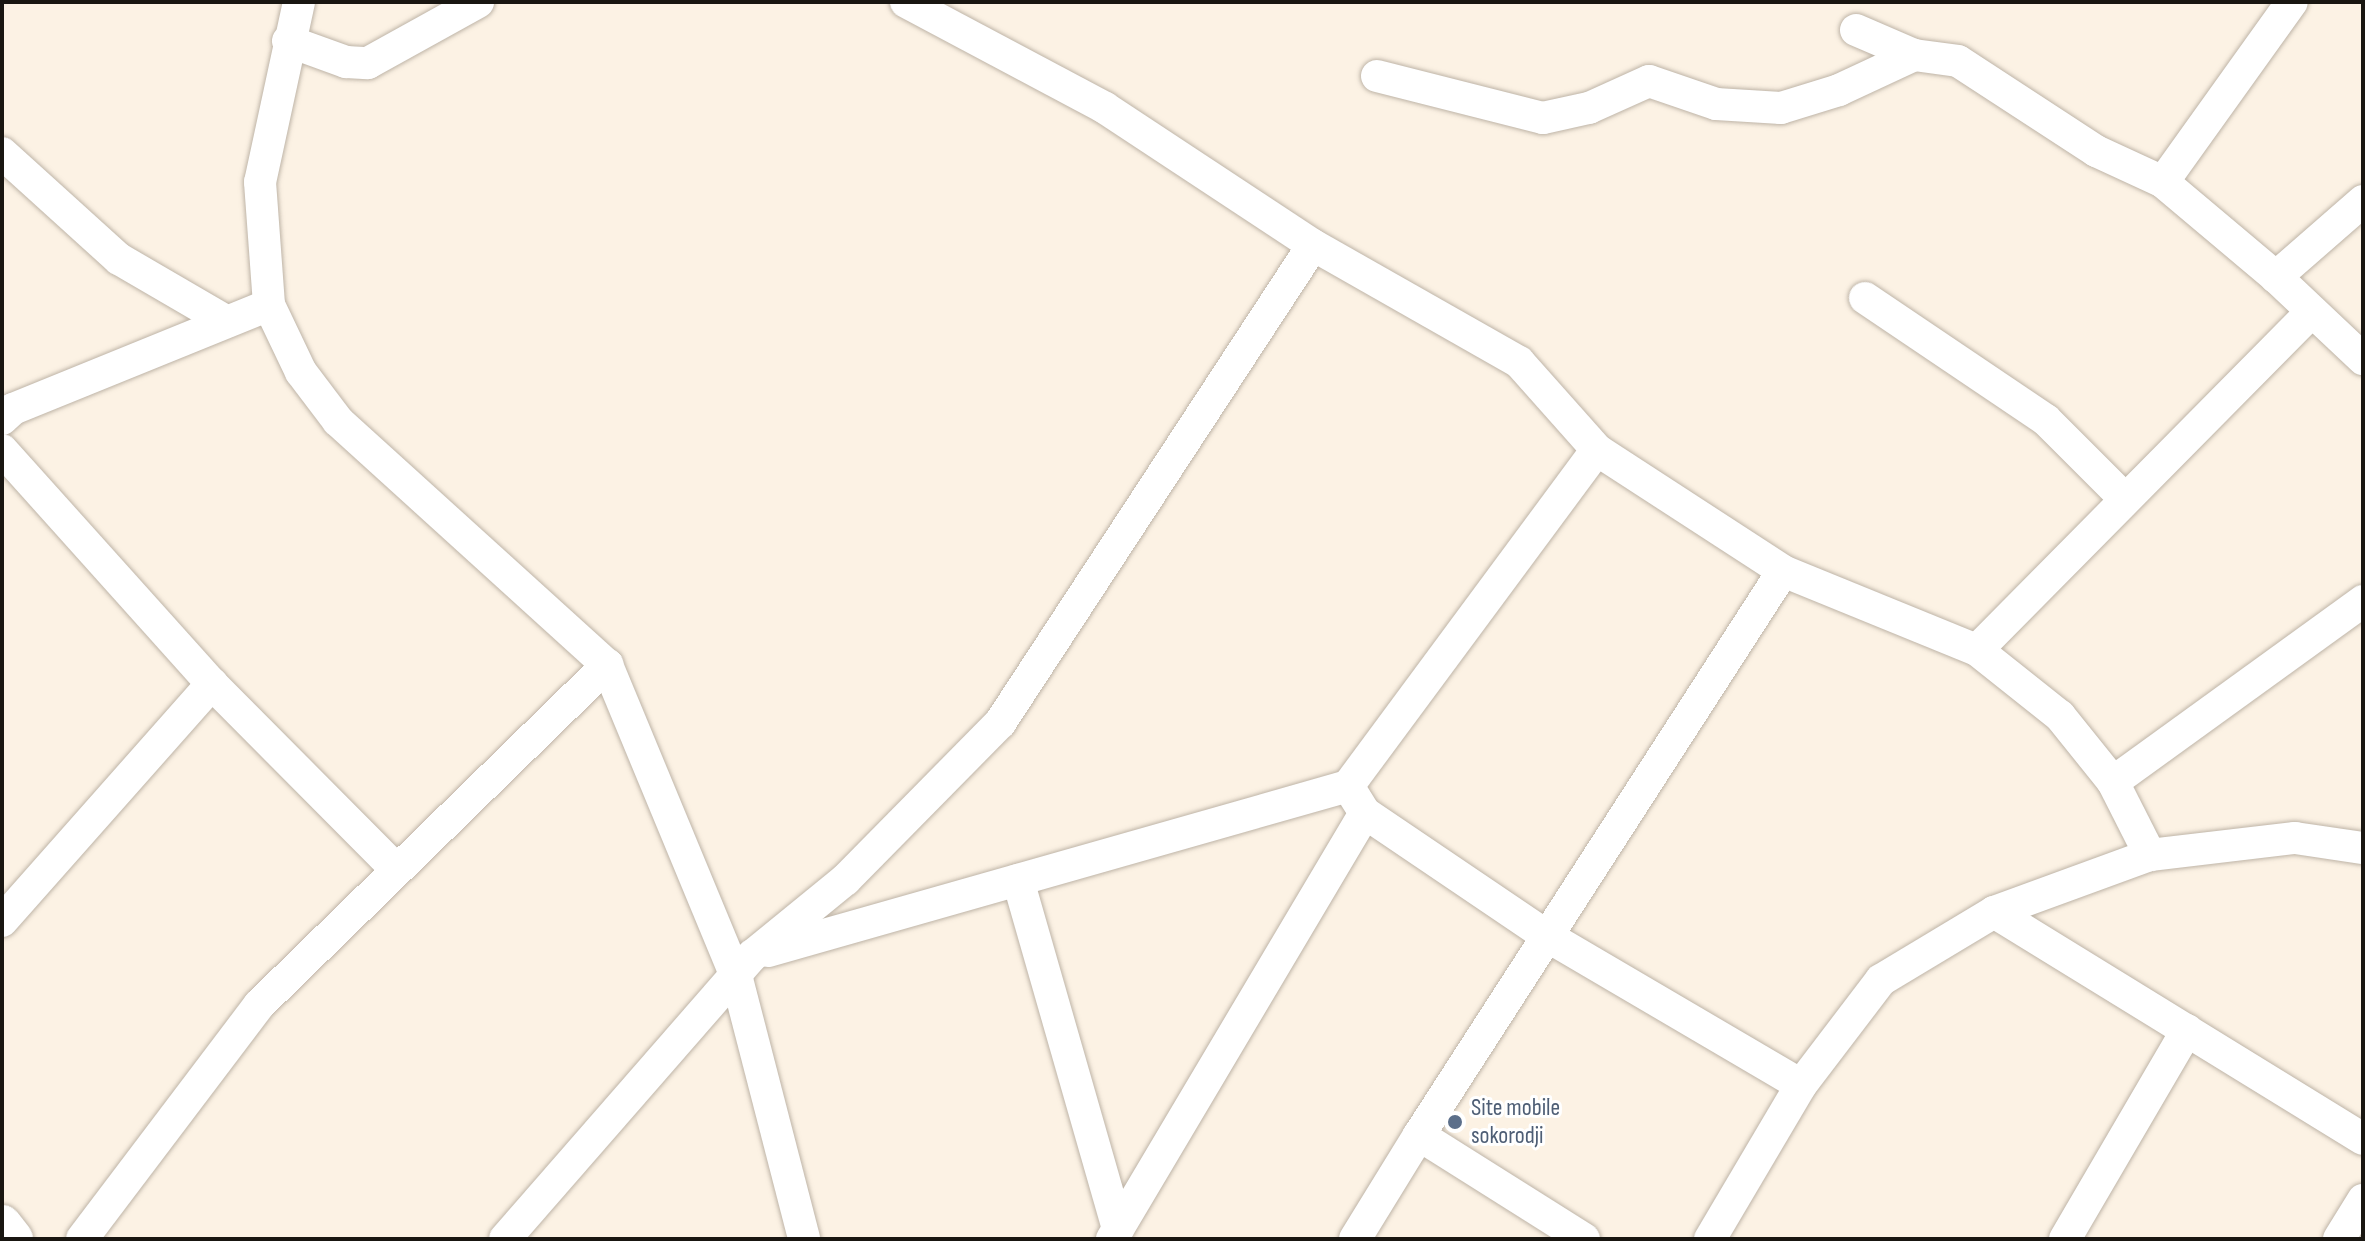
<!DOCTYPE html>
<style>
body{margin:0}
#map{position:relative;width:2365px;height:1241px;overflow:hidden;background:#fcf2e4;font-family:"Sofia Sans Condensed",sans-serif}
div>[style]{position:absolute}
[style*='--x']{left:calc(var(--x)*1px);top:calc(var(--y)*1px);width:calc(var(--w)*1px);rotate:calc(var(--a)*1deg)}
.roads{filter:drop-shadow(0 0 2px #beb4a7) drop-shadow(0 0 2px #beb4a7)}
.minor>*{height:32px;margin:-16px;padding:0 16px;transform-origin:16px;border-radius:16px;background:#fff}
.tertiary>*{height:40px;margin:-20px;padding:0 20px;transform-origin:20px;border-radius:20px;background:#fff}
.dots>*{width:22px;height:22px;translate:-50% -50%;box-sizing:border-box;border:4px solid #fff;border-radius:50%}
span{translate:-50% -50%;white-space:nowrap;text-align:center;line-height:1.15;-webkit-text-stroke:6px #fff;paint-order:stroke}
.service-label{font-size:24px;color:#4e5e75}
.left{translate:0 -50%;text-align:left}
.frame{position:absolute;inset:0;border:4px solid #191611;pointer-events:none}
</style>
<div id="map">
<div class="roads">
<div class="minor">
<div style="--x:299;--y:2;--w:184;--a:102.2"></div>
<div style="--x:260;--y:182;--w:123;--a:85.8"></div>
<div style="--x:269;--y:305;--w:74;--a:64.5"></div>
<div style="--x:301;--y:372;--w:61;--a:52.9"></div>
<div style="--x:338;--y:421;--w:363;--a:42.2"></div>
<div style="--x:607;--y:665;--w:340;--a:67.5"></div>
<div style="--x:737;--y:979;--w:268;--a:75.5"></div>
<div style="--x:906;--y:2;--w:225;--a:28"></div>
<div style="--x:1105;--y:108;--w:249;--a:33.4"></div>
<div style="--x:1313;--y:245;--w:237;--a:29.6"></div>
<div style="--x:1519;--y:362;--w:118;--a:48.4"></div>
<div style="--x:1597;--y:450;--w:222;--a:33"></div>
<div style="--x:1783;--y:571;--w:209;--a:22.2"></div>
<div style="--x:1977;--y:650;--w:106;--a:38.5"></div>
<div style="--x:2060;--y:716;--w:85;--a:51.2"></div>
<div style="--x:2113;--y:782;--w:82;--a:63.1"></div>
<div style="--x:1856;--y:30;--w:63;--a:23.3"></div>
<div style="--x:1914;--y:55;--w:44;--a:7.8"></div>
<div style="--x:1958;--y:61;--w:165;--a:33.1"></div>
<div style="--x:2096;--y:151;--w:74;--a:24.8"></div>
<div style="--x:2163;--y:182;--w:148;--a:40.1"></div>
<div style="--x:288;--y:41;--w:62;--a:19.9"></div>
<div style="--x:346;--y:62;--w:22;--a:3"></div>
<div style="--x:368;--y:63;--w:126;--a:-29"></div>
<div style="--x:1377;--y:76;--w:171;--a:14.2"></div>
<div style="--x:1543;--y:118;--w:47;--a:-12.3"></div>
<div style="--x:1589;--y:108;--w:66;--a:-24.2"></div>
<div style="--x:1649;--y:81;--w:71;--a:18.9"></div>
<div style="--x:1716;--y:104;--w:65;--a:3.5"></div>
<div style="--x:1781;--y:108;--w:61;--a:-17.2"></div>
<div style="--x:1839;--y:90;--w:83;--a:-25"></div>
<div style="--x:2;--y:153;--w:158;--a:42.2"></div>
<div style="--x:119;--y:259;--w:121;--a:30.2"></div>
<div style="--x:2163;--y:182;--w:221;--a:-54.4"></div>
<div style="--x:2363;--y:201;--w:116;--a:138.9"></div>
<div style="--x:2276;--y:277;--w:120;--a:43.3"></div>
<div style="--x:1865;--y:298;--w:218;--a:34"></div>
<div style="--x:2046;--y:420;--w:110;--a:45"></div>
<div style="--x:2;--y:419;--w:15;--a:-42"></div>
<div style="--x:13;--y:409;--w:276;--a:-22.1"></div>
<div style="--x:2;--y:450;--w:314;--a:48.1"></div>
<div style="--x:212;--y:684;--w:258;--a:45.2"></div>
<div style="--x:1977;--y:650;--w:475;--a:-45.3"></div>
<div style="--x:2113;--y:782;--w:309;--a:-35.9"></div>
<div style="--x:1348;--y:786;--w:418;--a:-53.5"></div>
<div style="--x:1018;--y:880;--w:363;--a:74"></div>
<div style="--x:1994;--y:912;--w:433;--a:31.6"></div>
<div style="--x:2;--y:921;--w:317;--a:-48.5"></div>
<div style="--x:768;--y:951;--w:603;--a:-15.88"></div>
<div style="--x:1348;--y:786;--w:32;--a:58"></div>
<div style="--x:1365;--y:813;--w:220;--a:34.1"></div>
<div style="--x:1547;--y:936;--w:294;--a:30.4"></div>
<div style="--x:82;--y:1239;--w:293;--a:-52.9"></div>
<div style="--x:259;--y:1005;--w:487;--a:-44.3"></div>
<div style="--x:505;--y:1239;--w:377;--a:-48.9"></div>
<div style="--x:753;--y:955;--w:119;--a:-39.2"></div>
<div style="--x:845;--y:880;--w:221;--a:-45.4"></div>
<div style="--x:1000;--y:723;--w:571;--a:-56.78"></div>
<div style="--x:1112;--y:1239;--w:495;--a:-59.3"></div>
<div style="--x:1355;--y:1239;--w:122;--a:-58.4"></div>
<div style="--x:1584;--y:1239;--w:195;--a:-147.8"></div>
<div style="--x:1419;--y:1135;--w:671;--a:-57.16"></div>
<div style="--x:1710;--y:1239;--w:179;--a:-59.4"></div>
<div style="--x:1801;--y:1085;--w:132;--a:-52.7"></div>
<div style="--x:1881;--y:980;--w:132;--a:-31"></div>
<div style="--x:1994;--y:912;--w:166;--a:-20.1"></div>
<div style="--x:2150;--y:855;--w:146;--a:-6.7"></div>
<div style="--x:2295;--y:838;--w:69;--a:8.4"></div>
<div style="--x:2065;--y:1239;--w:242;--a:-59.7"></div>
<div style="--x:2339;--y:1239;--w:46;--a:-58.4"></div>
</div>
<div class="tertiary">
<div style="--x:2;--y:1225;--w:18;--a:52"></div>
</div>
</div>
<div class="dots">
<div style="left:1455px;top:1122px;background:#5c6f8a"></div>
</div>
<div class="service-label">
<span class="left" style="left:1471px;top:1122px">Site mobile<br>sokorodji</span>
</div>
<div class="frame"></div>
</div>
